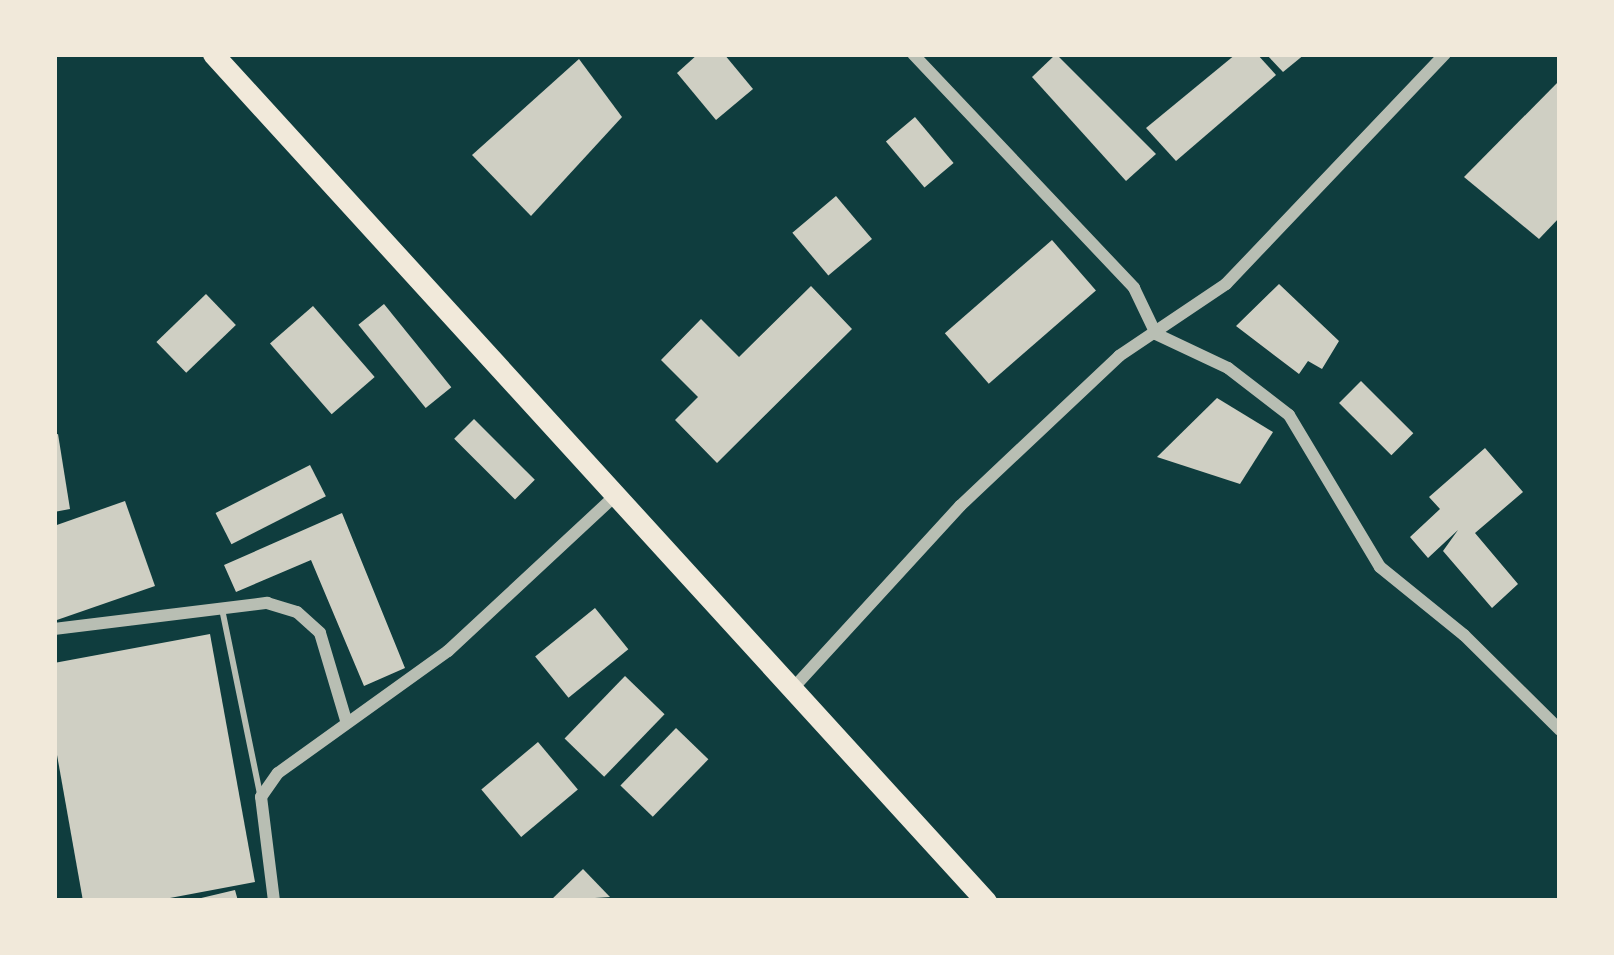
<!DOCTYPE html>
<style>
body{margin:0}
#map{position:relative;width:1614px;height:955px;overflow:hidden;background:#0f3d3e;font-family:"Public Sans",sans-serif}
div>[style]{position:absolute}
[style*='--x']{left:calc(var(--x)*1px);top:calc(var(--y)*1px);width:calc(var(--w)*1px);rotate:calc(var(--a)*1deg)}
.building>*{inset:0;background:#cfcfc3;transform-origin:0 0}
.service>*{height:6px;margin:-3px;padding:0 3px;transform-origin:3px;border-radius:3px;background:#b8beb3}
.minor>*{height:12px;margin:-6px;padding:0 6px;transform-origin:6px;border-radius:6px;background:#b8beb3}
.trunk>*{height:21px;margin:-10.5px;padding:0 10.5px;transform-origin:10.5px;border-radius:10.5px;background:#f1e9da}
span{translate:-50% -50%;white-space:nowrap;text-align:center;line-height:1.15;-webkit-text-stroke:10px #f1e9da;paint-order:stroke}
.frame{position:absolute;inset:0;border:57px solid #f1e9da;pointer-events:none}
</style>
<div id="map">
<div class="building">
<div style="clip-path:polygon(698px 54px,724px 54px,753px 89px,716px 120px,677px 73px)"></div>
<div style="clip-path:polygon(1056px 54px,1156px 154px,1126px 181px,1032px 77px)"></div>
<div style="clip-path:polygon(1236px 54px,1257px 54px,1276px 75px,1176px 161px,1146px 128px)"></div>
<div style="clip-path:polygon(1266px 54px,1305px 54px,1283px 72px)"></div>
<div style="clip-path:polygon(579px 59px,622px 117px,531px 216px,472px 155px)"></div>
<div style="clip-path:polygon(1560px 80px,1560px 217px,1539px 239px,1464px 177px)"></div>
<div style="left:915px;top:117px;width:60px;height:38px;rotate:50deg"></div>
<div style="left:836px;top:196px;width:56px;height:57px;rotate:50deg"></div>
<div style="left:1052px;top:240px;width:67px;height:142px;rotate:49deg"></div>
<div style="clip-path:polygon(1279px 284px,1339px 341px,1322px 369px,1308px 361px,1299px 374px,1236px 326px)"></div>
<div style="clip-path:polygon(811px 286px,852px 329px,717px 463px,675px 420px,698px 397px,661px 360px,701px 319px,739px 357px)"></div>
<div style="left:206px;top:294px;width:43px;height:69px;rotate:46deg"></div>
<div style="left:384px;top:304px;width:107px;height:33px;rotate:51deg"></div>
<div style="left:313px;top:306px;width:94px;height:57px;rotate:49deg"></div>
<div style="left:1361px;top:381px;width:74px;height:31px;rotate:45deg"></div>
<div style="clip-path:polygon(1217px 398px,1273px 432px,1240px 484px,1157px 457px)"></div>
<div style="left:474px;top:419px;width:86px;height:28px;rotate:45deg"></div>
<div style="clip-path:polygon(58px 434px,70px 509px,54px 512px,54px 435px)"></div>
<div style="clip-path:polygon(1485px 448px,1523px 492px,1475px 533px,1518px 584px,1492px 608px,1443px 551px,1458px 530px,1428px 558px,1410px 537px,1440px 509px,1429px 497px)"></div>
<div style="left:310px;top:465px;width:35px;height:106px;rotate:63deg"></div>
<div style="clip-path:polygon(125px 501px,155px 586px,54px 621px,54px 526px)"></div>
<div style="clip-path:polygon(342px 513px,405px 668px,364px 686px,311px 560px,236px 592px,224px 565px)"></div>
<div style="left:595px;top:608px;width:53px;height:77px;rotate:51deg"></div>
<div style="clip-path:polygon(210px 634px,255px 882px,154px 901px,83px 901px,54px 738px,54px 663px)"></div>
<div style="left:625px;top:676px;width:55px;height:87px;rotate:44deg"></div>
<div style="left:676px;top:728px;width:45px;height:80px;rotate:44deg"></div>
<div style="left:538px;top:742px;width:62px;height:74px;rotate:50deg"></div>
<div style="clip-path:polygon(583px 869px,610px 897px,550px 901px)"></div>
<div style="clip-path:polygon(235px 890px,238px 901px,197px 901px,197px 899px)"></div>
</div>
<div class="service">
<div style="--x:222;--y:609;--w:189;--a:78.4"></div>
</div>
<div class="minor">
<div style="--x:913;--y:54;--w:322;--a:46.6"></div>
<div style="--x:1134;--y:288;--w:51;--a:64.4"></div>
<div style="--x:1156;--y:334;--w:80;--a:25.3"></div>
<div style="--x:1228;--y:368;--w:77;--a:37.6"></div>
<div style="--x:1289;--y:415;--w:177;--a:59.1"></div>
<div style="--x:1380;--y:567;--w:108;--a:39"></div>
<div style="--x:1464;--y:635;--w:135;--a:44.7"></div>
<div style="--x:54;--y:629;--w:215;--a:-7"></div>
<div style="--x:267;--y:603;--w:31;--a:17"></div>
<div style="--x:297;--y:612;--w:31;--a:42"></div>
<div style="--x:320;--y:633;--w:91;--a:73.4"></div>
<div style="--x:796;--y:685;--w:243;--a:-47.5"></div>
<div style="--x:960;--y:506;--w:219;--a:-43.3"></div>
<div style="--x:1119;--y:356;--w:129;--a:-33.9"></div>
<div style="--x:1226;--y:284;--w:318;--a:-46.4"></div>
<div style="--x:274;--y:901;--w:105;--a:-97.1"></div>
<div style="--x:261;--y:797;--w:29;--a:-55"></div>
<div style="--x:278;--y:773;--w:209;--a:-35.7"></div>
<div style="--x:448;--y:651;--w:226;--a:-42.9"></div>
</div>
<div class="trunk">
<div style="--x:213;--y:54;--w:1147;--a:47.62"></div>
</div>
<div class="frame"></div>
</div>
